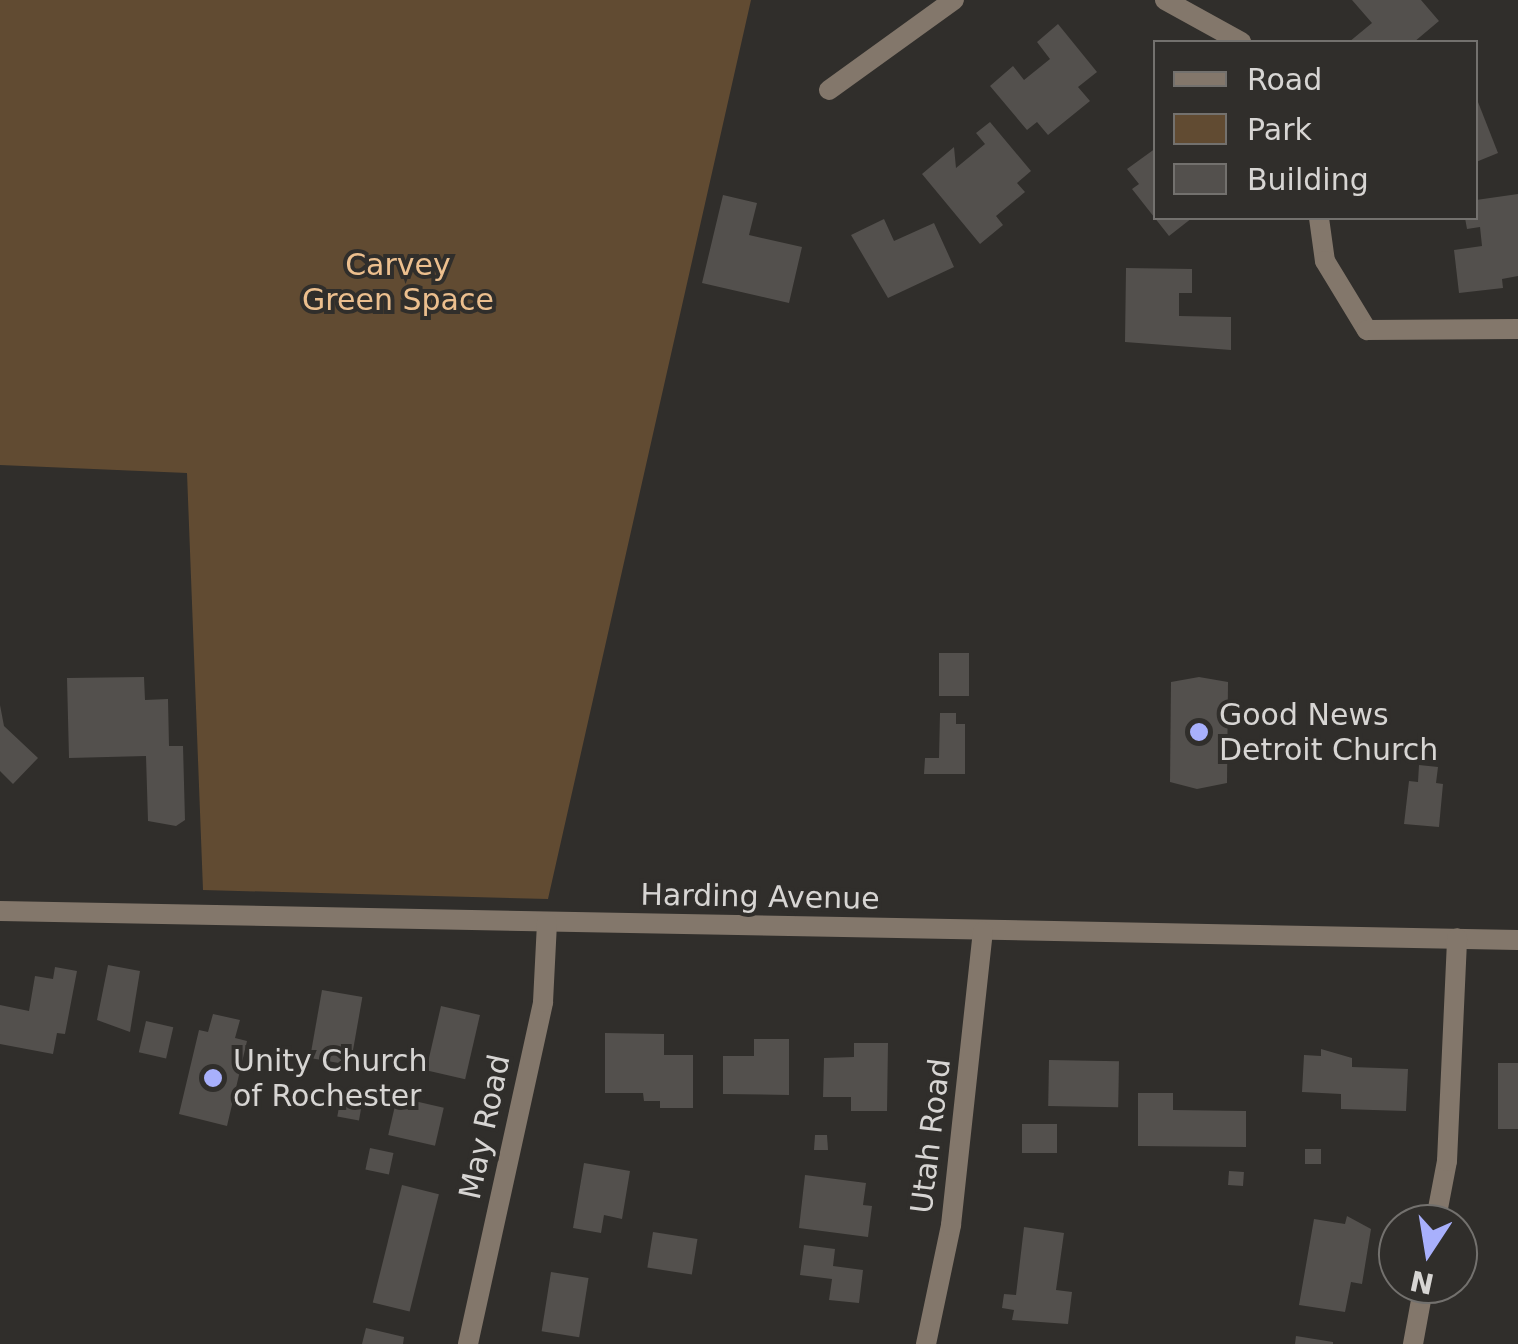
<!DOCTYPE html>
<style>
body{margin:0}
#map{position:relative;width:1518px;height:1344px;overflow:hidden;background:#302e2b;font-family:"DejaVu Sans",sans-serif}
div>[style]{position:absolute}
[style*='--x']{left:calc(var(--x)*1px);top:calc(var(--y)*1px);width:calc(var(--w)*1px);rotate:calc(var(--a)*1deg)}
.green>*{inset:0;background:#614b32}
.building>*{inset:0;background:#53504d;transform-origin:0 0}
.street>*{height:20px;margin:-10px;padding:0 10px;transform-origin:10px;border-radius:10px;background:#83776b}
.dots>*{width:28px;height:28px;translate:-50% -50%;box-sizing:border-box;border:5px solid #302e2b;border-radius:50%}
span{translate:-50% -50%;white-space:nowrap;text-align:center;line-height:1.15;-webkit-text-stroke:8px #302e2b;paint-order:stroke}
.park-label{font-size:30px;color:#ecbf8e}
.poi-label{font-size:30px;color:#d7d5d3}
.left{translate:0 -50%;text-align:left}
.street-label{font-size:30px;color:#d7d5d3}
.legend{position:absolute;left:1153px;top:40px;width:325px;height:180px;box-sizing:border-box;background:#302e2b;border:2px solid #73716e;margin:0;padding:12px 18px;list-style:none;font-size:30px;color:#d7d5d3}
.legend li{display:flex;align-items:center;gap:20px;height:50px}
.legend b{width:50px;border:2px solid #73716e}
.north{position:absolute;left:1378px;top:1204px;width:100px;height:100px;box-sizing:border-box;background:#302e2b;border:2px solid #73716e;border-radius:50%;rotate:192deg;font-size:28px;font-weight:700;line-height:40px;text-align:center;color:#d7d5d3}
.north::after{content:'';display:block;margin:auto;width:35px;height:45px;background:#a8b0fc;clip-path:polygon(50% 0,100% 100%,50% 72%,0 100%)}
</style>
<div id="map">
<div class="green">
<div style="clip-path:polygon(0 0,751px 0,548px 899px,203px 890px,187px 473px,0 465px)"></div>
</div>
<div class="building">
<div style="clip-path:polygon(1352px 0,1421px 0,1439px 21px,1414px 42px,1349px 42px,1372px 23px)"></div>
<div style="clip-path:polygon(1058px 24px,1097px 72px,1078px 87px,1090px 101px,1048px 135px,1037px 122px,1027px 130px,990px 86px,1013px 66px,1024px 80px,1050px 59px,1037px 42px)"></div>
<div style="clip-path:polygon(1476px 97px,1498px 153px,1476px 162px)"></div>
<div style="clip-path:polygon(990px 122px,1031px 171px,1017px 183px,1025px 192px,996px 216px,1003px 225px,980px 244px,922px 174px,954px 147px,956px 168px,985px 144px,976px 133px)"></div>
<div style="clip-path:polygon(1156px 148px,1156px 218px,1192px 218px,1169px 236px,1132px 189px,1139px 184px,1127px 169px)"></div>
<div style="clip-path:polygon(1518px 194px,1518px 276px,1502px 279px,1503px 288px,1459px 293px,1454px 250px,1482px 246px,1480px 227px,1467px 229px,1465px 218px,1476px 218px,1476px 200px)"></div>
<div style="clip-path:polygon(723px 195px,757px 203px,749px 235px,802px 247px,789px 303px,702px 283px)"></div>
<div style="clip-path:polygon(884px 219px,894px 241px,934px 223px,954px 267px,888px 298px,851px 235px)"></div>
<div style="clip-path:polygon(1126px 268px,1192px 269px,1192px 293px,1179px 293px,1179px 316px,1231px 317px,1231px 350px,1125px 342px)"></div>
<div style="left:939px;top:653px;width:30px;height:43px"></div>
<div style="clip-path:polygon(144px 677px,145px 700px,168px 699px,169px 746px,183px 746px,185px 820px,176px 826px,148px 821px,146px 756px,69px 758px,67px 678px)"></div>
<div style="clip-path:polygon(1199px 677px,1228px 682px,1227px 783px,1197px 789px,1170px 782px,1171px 682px)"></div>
<div style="clip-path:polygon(0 705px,4px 726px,38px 758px,13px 784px,0 771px)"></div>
<div style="clip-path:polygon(940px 713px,956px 713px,956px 724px,965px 724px,965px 774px,924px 774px,925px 758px,939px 758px)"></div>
<div style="clip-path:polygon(1419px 765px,1438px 767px,1436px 783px,1443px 784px,1439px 827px,1404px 824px,1409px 781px,1418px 782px)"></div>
<div style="clip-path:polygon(108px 965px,140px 971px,130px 1032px,97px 1020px)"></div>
<div style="clip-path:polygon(55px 967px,77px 971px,65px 1034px,57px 1033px,53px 1054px,0 1044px,0 1005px,29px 1011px,35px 976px,53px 979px)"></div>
<div style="left:322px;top:990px;width:41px;height:69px;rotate:10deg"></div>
<div style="left:441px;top:1006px;width:40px;height:66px;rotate:13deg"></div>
<div style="clip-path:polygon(213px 1014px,240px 1020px,235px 1038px,247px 1041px,227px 1126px,179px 1114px,199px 1030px,208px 1032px)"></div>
<div style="left:146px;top:1021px;width:28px;height:32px;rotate:13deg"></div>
<div style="clip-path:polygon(605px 1033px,664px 1034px,664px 1055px,693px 1055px,693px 1108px,660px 1108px,660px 1101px,644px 1101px,643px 1093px,605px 1093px)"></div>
<div style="clip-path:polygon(754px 1039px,789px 1039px,789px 1095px,723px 1094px,723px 1056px,754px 1056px)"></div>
<div style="clip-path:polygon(854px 1043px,888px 1043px,887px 1111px,851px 1111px,851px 1097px,823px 1097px,824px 1058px,854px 1057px)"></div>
<div style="clip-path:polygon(1321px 1049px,1352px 1058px,1352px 1067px,1408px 1069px,1406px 1111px,1341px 1109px,1341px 1094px,1302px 1092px,1304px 1055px,1321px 1056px)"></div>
<div style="left:1049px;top:1060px;width:70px;height:46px;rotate:1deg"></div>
<div style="left:1518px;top:1063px;width:66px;height:20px;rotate:90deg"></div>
<div style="left:342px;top:1090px;width:22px;height:27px;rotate:10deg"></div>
<div style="clip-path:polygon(1138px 1093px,1173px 1093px,1173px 1110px,1246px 1111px,1246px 1147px,1138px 1146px)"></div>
<div style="left:397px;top:1097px;width:48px;height:39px;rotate:13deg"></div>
<div style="left:1022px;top:1124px;width:35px;height:29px"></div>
<div style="clip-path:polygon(815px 1135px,827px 1135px,828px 1150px,814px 1150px)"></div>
<div style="left:370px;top:1148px;width:24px;height:22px;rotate:12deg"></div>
<div style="left:1305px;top:1149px;width:16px;height:15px"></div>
<div style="clip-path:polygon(584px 1163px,630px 1171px,622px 1219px,604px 1215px,601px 1233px,573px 1228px)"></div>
<div style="left:1229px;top:1171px;width:15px;height:14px;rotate:4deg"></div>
<div style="clip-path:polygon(805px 1175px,866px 1183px,863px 1205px,872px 1206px,868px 1237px,799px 1228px)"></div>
<div style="left:402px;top:1185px;width:38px;height:121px;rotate:14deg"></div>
<div style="clip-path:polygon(1347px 1216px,1371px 1229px,1362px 1284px,1351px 1282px,1345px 1312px,1299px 1305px,1314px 1219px,1345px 1224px)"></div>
<div style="clip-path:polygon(1024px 1227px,1064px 1233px,1056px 1290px,1072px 1292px,1068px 1324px,1012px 1320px,1014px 1310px,1002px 1308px,1004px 1294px,1016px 1295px)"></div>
<div style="left:653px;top:1232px;width:45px;height:36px;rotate:9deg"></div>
<div style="clip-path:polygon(804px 1245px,835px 1249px,833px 1266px,863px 1270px,859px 1303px,829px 1300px,832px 1279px,800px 1275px)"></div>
<div style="left:551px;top:1272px;width:38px;height:60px;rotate:9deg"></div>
<div style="clip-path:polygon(366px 1328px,404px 1337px,403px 1344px,362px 1344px)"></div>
<div style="clip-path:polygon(1296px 1336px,1333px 1342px,1333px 1344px,1295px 1344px)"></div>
</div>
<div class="street">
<div style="--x:1165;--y:0;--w:87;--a:28.9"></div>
<div style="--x:829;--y:90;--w:154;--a:-35.8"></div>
<div style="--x:1319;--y:218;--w:43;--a:82.1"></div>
<div style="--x:1325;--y:261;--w:81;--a:58.7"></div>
<div style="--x:1367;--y:330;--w:151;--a:-0.4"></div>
<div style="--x:0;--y:911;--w:1518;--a:1.09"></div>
<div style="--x:1435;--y:1224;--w:64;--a:-79.2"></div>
<div style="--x:1447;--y:1161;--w:223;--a:-87.4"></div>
<div style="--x:468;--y:1344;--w:350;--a:-77.6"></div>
<div style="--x:543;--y:1002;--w:80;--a:-87.1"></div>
<div style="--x:926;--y:1344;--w:122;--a:-78.1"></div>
<div style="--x:951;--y:1225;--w:295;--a:-83.8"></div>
<div style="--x:1413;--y:1344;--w:61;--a:-79.6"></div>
</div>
<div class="dots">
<div style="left:1199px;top:732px;background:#a8b0fc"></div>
<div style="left:213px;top:1078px;background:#a8b0fc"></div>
</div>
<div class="park-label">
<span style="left:398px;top:282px">Carvey<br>Green Space</span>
</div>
<div class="poi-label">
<span class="left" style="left:1219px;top:732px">Good News<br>Detroit Church</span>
<span class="left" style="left:233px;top:1078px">Unity Church<br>of Rochester</span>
</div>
<div class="street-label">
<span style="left:760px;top:897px;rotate:1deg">Harding Avenue</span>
<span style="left:485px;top:1127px;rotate:-78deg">May Road</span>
<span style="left:931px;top:1136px;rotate:-83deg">Utah Road</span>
</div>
<ul class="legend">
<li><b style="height:12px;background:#83776b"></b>Road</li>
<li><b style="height:28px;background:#614b32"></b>Park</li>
<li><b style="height:28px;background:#53504d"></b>Building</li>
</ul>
<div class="north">N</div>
</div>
